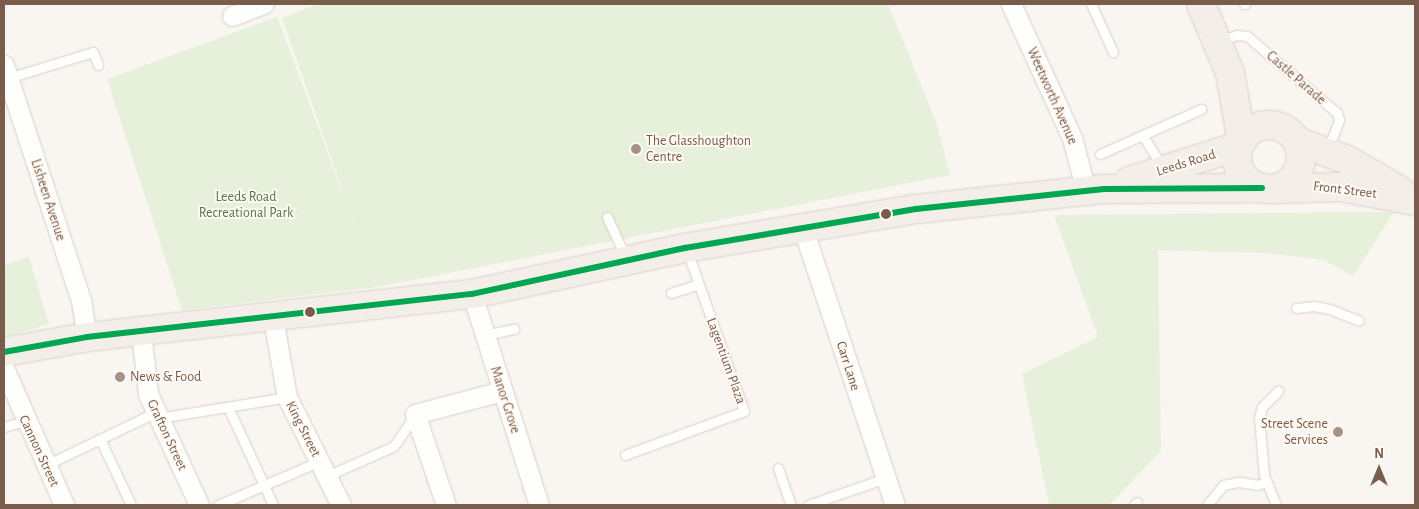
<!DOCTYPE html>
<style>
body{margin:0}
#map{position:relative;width:1419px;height:509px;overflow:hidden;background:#f9f5f0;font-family:"Alegreya Sans",sans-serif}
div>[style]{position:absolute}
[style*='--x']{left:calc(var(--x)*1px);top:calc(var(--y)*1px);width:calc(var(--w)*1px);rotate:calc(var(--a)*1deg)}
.green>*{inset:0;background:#e7f0db}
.roads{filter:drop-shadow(0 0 1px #d7d1cb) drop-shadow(0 0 1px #d7d1cb)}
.lane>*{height:9px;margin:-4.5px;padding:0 4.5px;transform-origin:4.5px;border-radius:4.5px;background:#fefefd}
.street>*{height:19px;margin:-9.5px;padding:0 9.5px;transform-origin:9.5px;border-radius:9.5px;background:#fefefd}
.primary>*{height:28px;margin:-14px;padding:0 14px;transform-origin:14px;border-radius:14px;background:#f3eee8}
.primary>.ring{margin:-14px;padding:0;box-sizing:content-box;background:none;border:28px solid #f3eee8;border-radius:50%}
.bus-1>*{height:6px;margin:-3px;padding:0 3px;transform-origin:3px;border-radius:3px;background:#00a651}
.dots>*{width:14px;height:14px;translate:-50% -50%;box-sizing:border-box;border:2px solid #fffaf3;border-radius:50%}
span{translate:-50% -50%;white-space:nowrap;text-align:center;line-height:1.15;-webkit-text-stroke:4px #fffaf3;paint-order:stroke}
.street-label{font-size:14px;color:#7a5c4d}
.poi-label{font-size:14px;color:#7a5c4d}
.left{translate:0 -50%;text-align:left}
.right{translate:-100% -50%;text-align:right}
.park-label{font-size:14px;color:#537a41}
.frame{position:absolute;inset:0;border:5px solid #7a5c4d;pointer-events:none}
.north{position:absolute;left:1354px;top:444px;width:50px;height:50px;-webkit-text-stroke:4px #fffaf3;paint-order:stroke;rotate:0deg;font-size:14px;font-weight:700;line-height:20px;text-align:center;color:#7a5c4d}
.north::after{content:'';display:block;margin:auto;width:18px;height:22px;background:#7a5c4d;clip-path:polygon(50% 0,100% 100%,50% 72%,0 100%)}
</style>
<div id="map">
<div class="green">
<div style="clip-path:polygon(319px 4px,888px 4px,936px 122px,950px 175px,377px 287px,182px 310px,107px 79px,277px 17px,360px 240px,282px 18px)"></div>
<div style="clip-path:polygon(1394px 212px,1353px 276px,1324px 260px,1267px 253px,1158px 250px,1161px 451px,1109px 505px,1049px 505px,1022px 374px,1098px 337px,1054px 215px)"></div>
<div style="clip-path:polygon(29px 257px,49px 324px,4px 337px,4px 265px)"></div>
</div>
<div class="roads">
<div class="lane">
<div style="--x:1091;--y:4;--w:53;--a:65.4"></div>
<div style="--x:1244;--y:4;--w:1;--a:0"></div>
<div style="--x:1220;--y:40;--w:18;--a:-16"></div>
<div style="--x:1237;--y:35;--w:10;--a:6"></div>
<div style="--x:1247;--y:36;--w:118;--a:40.5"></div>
<div style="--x:1337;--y:113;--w:7;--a:74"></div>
<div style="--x:1339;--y:120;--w:31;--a:111"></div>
<div style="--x:8;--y:78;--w:89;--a:-17"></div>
<div style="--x:93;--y:52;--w:14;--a:69"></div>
<div style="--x:1143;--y:136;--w:38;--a:58"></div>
<div style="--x:1100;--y:154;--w:111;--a:-24"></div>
<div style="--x:607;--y:217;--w:45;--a:65.1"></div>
<div style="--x:671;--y:293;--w:28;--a:-18"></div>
<div style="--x:1296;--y:308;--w:18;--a:-6"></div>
<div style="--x:1314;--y:306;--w:16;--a:11"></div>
<div style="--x:1330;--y:309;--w:31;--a:22"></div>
<div style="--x:485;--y:335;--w:30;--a:-12"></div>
<div style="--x:228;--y:407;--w:108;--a:65.3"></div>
<div style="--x:159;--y:418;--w:130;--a:-9.3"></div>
<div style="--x:4;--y:427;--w:22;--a:-16"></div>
<div style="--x:100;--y:439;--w:73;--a:64.8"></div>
<div style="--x:625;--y:455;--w:127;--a:-20.3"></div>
<div style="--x:744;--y:411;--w:170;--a:-109.6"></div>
<div style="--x:46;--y:465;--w:122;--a:-25.7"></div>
<div style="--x:778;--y:468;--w:39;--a:71"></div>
<div style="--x:327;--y:476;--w:73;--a:-24.1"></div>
<div style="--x:394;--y:446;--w:36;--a:-56"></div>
<div style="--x:218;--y:505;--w:111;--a:-23.3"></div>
<div style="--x:808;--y:505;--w:83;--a:-19.1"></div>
<div style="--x:1134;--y:505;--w:4;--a:-45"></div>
<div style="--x:1207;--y:505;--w:26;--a:-51"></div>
<div style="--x:1223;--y:485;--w:16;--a:-11"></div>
<div style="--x:1239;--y:482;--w:18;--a:9"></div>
<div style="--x:1257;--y:485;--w:10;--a:-17"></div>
<div style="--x:1276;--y:505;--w:32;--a:-112"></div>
<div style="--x:1264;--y:475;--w:57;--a:-95"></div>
<div style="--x:1259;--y:418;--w:11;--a:-75"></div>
<div style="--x:1262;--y:407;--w:23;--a:-45"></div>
</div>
<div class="street">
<div style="--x:1011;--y:4;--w:147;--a:65.5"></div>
<div style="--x:1072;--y:138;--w:55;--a:75.2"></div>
<div style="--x:232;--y:16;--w:34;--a:-21"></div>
<div style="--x:4;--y:65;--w:247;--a:71.9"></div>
<div style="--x:81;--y:300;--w:37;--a:81"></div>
<div style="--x:802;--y:226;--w:294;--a:71.6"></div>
<div style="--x:472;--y:294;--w:221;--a:72.4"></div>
<div style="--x:273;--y:318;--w:80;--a:80"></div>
<div style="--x:287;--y:397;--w:121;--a:63.4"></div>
<div style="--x:141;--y:332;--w:62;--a:83.6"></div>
<div style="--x:148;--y:394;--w:122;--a:65.3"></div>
<div style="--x:4;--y:368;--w:150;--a:66.3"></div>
<div style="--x:446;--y:505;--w:96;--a:-108.8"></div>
<div style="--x:415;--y:414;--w:90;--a:-14.8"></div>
</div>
<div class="primary">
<div style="--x:1201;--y:4;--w:75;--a:67.2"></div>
<div style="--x:1230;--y:73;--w:70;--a:80.1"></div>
<div class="ring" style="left:1237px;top:125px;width:36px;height:36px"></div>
<div style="--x:1297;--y:141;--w:53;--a:20.8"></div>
<div style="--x:1347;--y:160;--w:62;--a:29.9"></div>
<div style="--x:1129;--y:181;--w:115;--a:-17.7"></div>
<div style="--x:1274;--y:189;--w:67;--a:-1.7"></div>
<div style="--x:1341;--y:187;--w:75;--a:10.7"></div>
<div style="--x:4;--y:352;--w:84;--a:-10.2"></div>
<div style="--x:87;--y:337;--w:387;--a:-6.4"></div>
<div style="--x:472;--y:294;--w:218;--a:-12.2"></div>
<div style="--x:685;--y:248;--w:234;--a:-9.6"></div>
<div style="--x:916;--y:209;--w:189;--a:-6.1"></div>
<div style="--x:1104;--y:189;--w:158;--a:-0.4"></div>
</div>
</div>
<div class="bus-1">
<div style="--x:4;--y:352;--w:84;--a:-10.2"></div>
<div style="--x:87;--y:337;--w:387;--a:-6.4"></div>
<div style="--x:472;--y:294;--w:218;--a:-12.2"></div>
<div style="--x:685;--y:248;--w:234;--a:-9.6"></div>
<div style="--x:916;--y:209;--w:189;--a:-6.1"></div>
<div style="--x:1104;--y:189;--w:158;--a:-0.4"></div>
</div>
<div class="dots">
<div style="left:636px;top:149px;background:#a69286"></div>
<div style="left:886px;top:214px;background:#7a5c4d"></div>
<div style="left:310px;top:312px;background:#7a5c4d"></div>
<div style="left:120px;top:377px;background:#a69286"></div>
<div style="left:1338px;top:432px;background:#a69286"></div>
</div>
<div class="street-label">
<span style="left:1296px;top:78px;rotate:41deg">Castle Parade</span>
<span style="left:1052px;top:96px;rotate:66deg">Weetworth Avenue</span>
<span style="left:1186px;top:163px;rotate:-17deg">Leeds Road</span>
<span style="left:1345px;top:190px;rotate:7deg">Front Street</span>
<span style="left:48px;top:200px;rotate:72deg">Lisheen Avenue</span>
<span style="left:726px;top:361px;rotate:70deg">Lagentium Plaza</span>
<span style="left:848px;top:366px;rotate:72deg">Carr Lane</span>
<span style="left:505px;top:400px;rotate:72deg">Manor Grove</span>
<span style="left:303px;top:429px;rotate:63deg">King Street</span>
<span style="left:167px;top:435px;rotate:65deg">Grafton Street</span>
<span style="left:39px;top:451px;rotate:65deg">Cannon Street</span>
</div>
<div class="poi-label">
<span class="left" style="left:646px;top:149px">The Glasshoughton<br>Centre</span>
<span class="left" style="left:130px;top:377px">News &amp; Food</span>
<span class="right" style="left:1328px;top:432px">Street Scene<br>Services</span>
</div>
<div class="park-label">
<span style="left:246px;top:205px">Leeds Road<br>Recreational Park</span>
</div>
<div class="frame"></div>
<div class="north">N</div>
</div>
